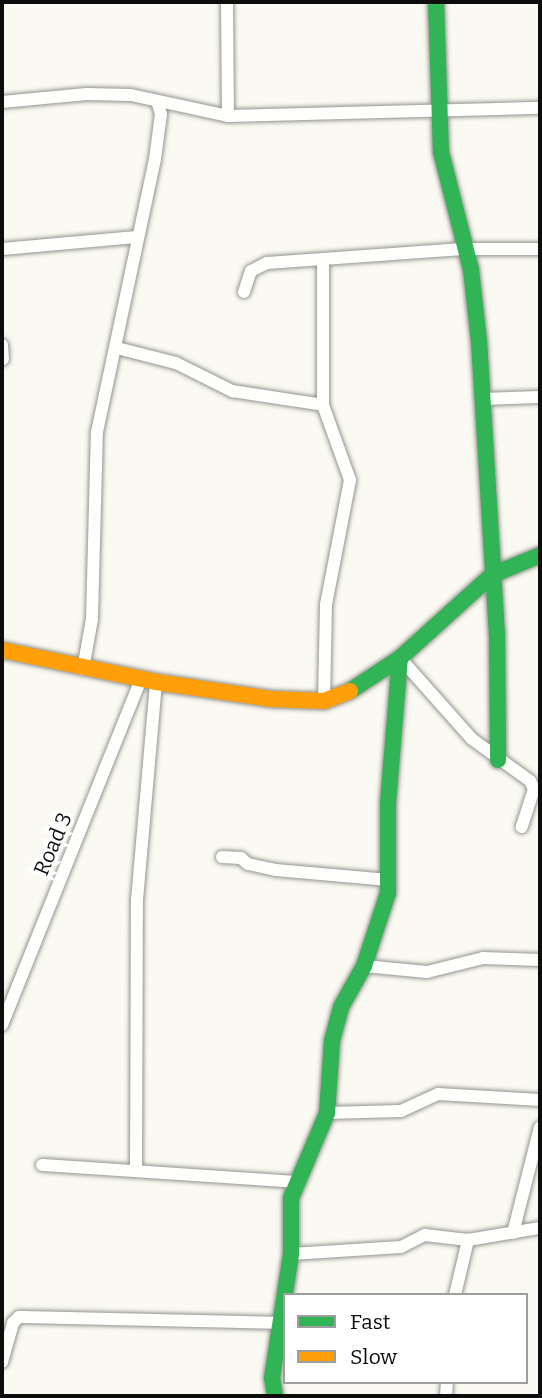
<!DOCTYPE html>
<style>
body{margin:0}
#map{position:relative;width:542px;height:1398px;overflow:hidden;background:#fbfaf2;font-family:Bitter,serif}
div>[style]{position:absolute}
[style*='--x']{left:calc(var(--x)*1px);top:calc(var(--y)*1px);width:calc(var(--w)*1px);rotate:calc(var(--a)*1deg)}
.roads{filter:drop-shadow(0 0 2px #949490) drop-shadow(0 0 2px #949490)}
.street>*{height:12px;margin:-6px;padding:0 6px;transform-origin:6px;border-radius:6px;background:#fefefd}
.fast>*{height:16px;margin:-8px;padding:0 8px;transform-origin:8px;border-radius:8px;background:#30b455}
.slow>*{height:16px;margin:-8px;padding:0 8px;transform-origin:8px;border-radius:8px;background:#ff9f0a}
span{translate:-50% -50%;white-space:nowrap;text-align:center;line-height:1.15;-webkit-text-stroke:7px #fff;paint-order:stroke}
.street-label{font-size:21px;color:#0d0d0d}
.frame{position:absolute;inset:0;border:4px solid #0d0d0d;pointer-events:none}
.legend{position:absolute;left:283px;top:1293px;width:245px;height:91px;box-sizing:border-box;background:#fff;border:2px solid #9e9e9e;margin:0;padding:9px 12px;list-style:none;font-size:21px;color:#0d0d0d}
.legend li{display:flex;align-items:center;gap:14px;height:35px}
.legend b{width:35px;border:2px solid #9e9e9e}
</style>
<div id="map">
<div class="roads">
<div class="street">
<div style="--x:227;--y:2;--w:114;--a:89.5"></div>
<div style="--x:2;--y:102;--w:85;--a:-5.4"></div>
<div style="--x:87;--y:94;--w:44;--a:1.3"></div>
<div style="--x:131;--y:95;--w:99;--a:12.2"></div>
<div style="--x:228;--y:116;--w:312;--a:-1.5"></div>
<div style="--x:2;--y:249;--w:135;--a:-5.1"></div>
<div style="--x:323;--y:262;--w:143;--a:90"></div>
<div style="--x:323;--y:405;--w:80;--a:70.2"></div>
<div style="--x:350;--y:480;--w:127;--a:100.9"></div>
<div style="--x:326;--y:605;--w:96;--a:91.2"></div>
<div style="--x:244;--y:292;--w:22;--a:-72"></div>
<div style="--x:251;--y:271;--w:18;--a:-27"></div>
<div style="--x:267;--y:263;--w:196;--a:-4.1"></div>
<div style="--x:463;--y:249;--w:77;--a:0"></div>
<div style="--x:2;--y:345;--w:14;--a:86"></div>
<div style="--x:117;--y:348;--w:61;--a:14.3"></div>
<div style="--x:176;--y:363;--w:63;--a:26.6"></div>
<div style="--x:232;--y:391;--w:92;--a:8.7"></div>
<div style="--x:481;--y:399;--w:59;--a:-1.9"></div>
<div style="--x:400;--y:658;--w:108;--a:48.4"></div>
<div style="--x:472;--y:739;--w:72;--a:35.9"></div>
<div style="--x:530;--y:781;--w:9;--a:63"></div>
<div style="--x:534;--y:789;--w:40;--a:108"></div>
<div style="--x:83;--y:669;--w:51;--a:-79.8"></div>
<div style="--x:92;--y:619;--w:187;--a:-88.5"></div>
<div style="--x:97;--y:432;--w:279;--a:-78"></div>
<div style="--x:155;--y:159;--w:45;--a:-82.4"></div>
<div style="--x:161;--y:114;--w:10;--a:-107"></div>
<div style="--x:222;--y:857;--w:19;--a:3"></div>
<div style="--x:241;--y:858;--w:9;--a:41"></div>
<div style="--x:248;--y:864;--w:29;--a:12"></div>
<div style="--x:276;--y:870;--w:113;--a:5.1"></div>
<div style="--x:364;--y:966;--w:63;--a:5.4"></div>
<div style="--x:427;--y:972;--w:58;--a:-14"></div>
<div style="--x:483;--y:958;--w:57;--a:2"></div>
<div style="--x:2;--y:1025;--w:373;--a:-68.1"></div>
<div style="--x:327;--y:1113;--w:74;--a:-1.5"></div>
<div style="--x:401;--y:1111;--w:41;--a:-24.7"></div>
<div style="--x:438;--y:1094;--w:102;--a:3.4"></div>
<div style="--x:42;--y:1165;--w:256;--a:3.8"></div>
<div style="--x:136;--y:1169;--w:269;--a:-89.8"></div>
<div style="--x:137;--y:900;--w:219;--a:-85"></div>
<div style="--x:513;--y:1233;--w:109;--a:-75.7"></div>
<div style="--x:291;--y:1254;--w:110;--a:-3.6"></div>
<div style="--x:401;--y:1247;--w:27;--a:-27"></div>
<div style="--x:425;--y:1235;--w:43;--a:6.6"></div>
<div style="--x:455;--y:1295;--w:57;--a:-76.7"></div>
<div style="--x:468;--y:1240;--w:73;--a:-9.5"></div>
<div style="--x:2;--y:1362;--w:41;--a:-74.2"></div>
<div style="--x:13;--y:1323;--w:8;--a:-45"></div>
<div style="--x:19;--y:1317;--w:260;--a:1.3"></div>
<div style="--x:446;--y:1396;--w:14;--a:-86"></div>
</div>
<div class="fast">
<div style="--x:436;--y:2;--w:150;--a:88.1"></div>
<div style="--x:441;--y:152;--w:122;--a:75.7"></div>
<div style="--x:471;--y:270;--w:71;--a:83.6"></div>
<div style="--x:479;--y:341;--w:293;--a:86.5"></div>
<div style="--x:497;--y:633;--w:127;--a:89.5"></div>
<div style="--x:350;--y:691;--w:60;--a:-33.4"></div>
<div style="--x:400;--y:658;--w:124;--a:-42.1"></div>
<div style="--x:492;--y:575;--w:52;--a:-22.6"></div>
<div style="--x:275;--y:1396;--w:18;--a:-99"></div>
<div style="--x:272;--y:1378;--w:125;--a:-81.3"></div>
<div style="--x:291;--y:1254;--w:56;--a:-90"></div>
<div style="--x:291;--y:1198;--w:92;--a:-67"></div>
<div style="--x:327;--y:1113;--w:72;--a:-86"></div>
<div style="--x:332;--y:1041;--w:35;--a:-75"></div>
<div style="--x:341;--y:1007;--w:47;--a:-60.7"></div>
<div style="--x:364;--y:966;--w:77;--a:-71.8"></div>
<div style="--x:388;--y:893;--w:90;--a:-90"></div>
<div style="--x:388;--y:803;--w:145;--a:-85.3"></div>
</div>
<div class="slow">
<div style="--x:2;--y:650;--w:157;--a:11.7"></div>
<div style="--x:156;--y:682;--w:116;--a:8.4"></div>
<div style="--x:271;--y:699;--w:53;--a:2.2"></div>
<div style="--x:324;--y:701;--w:28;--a:-21"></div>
</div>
</div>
<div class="street-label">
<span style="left:53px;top:844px;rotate:-67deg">Road 3</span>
</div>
<div class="frame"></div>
<ul class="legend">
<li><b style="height:9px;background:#30b455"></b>Fast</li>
<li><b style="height:9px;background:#ff9f0a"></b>Slow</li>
</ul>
</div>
